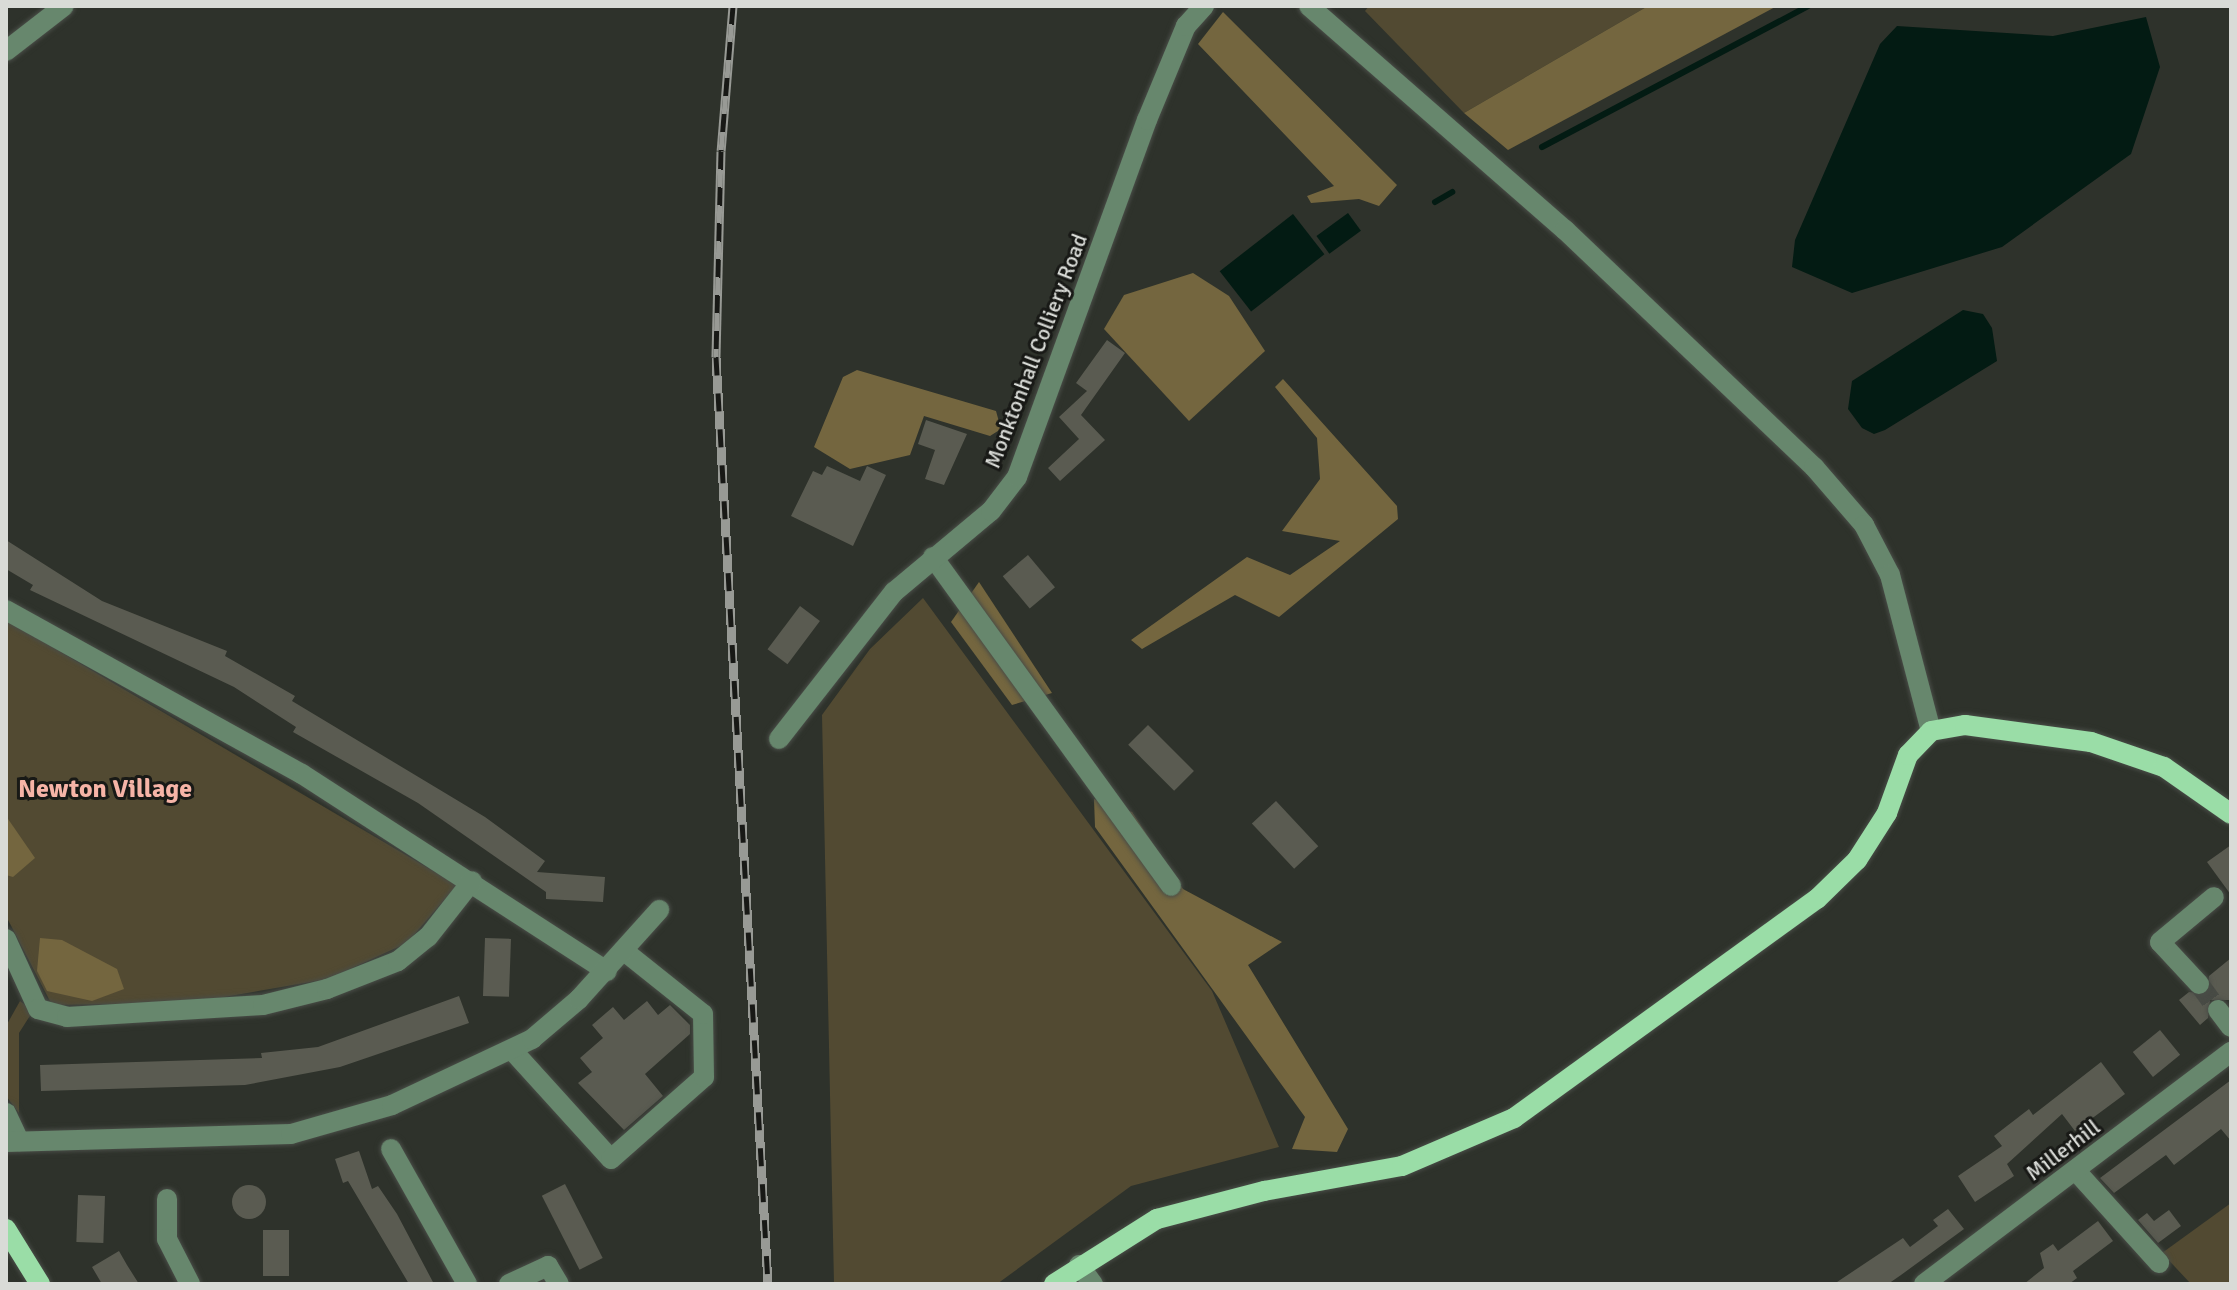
<!DOCTYPE html>
<style>
body{margin:0}
#map{position:relative;width:2237px;height:1290px;overflow:hidden;background:#2e322b;font-family:Signika,sans-serif}
div>[style]{position:absolute}
[style*='--x']{left:calc(var(--x)*1px);top:calc(var(--y)*1px);width:calc(var(--w)*1px);rotate:calc(var(--a)*1deg)}
.green>*{inset:0;background:#524a32}
.forest>*{inset:0;background:#74663f}
.water>*{inset:0;background:#031b13;transform-origin:0 0}
.stream>*{height:6px;margin:-3px;padding:0 3px;transform-origin:3px;border-radius:3px;background:#031b13}
.building>*{inset:0;background:#5a5b51;transform-origin:0 0}
.round{border-radius:50%}
.minor-tunnel>*{height:20px;margin-top:-10px;transform-origin:0;background:repeating-linear-gradient(90deg,#484b45 0 20px,transparent 0 30px)}
.roads{filter:drop-shadow(0 0 2px #494d47) drop-shadow(0 0 2px #494d47)}
.minor>*{height:20px;margin:-10px;padding:0 10px;transform-origin:10px;border-radius:10px;background:#67876d}
.major>*{height:20px;margin:-10px;padding:0 10px;transform-origin:10px;border-radius:10px;background:#9adda7}
.rail>*{height:9px;margin-top:-4.5px;transform-origin:0;background:repeating-linear-gradient(90deg,#181916 0 18px,#989a95 0 36px);box-sizing:border-box;border-block:2px solid #989a95}
span{translate:-50% -50%;white-space:nowrap;text-align:center;line-height:1.15;-webkit-text-stroke:6px #181916;paint-order:stroke}
.street-label{font-size:22px;color:#d9dbd7}
.quarter-label{font-size:26px;color:#f6b4a7;font-weight:700}
.frame{position:absolute;inset:0;border:8px solid #d9dbd7;pointer-events:none}
</style>
<div id="map">
<div class="green">
<div style="clip-path:polygon(1369px 6px,1648px 6px,1464px 113px,1365px 11px)"></div>
<div style="clip-path:polygon(923px 598px,1212px 991px,1279px 1147px,1131px 1186px,997px 1284px,834px 1284px,822px 715px,870px 649px)"></div>
<div style="clip-path:polygon(6px 620px,457px 885px,407px 943px,328px 979px,189px 1003px,52px 1005px,6px 916px)"></div>
<div style="clip-path:polygon(20px 1001px,33px 1011px,19px 1033px,19px 1113px,6px 1096px,6px 1026px)"></div>
<div style="clip-path:polygon(2231px 1203px,2231px 1284px,2191px 1284px,2162px 1253px)"></div>
</div>
<div class="forest">
<div style="clip-path:polygon(1648px 6px,1777px 6px,1508px 150px,1464px 113px)"></div>
<div style="clip-path:polygon(1223px 12px,1397px 185px,1379px 206px,1359px 199px,1311px 203px,1307px 196px,1334px 186px,1198px 44px)"></div>
<div style="clip-path:polygon(1193px 273px,1229px 296px,1265px 351px,1189px 421px,1104px 329px,1124px 295px)"></div>
<div style="clip-path:polygon(857px 370px,996px 411px,1001px 429px,990px 436px,924px 416px,910px 455px,850px 469px,814px 447px,843px 377px)"></div>
<div style="clip-path:polygon(1283px 379px,1397px 506px,1398px 519px,1279px 617px,1235px 595px,1142px 649px,1131px 640px,1247px 557px,1290px 575px,1340px 541px,1282px 531px,1320px 479px,1317px 438px,1275px 387px)"></div>
<div style="clip-path:polygon(979px 582px,1052px 693px,1012px 705px,951px 622px)"></div>
<div style="clip-path:polygon(1094px 799px,1132px 812px,1183px 889px,1282px 942px,1248px 965px,1348px 1129px,1337px 1152px,1292px 1149px,1305px 1117px,1095px 827px)"></div>
<div style="clip-path:polygon(6px 816px,35px 858px,13px 877px,6px 875px)"></div>
<div style="clip-path:polygon(40px 938px,62px 940px,117px 969px,124px 989px,92px 1001px,47px 991px,37px 971px)"></div>
</div>
<div class="water">
<div style="clip-path:polygon(2146px 17px,2160px 67px,2131px 154px,2002px 247px,1852px 293px,1792px 267px,1795px 240px,1880px 44px,1897px 26px,2053px 36px)"></div>
<div style="left:1348px;top:213px;width:22px;height:39px;rotate:54deg"></div>
<div style="left:1293px;top:214px;width:51px;height:93px;rotate:52deg"></div>
<div style="clip-path:polygon(1963px 310px,1983px 314px,1992px 328px,1997px 361px,1885px 430px,1874px 434px,1862px 428px,1848px 409px,1852px 381px)"></div>
</div>
<div class="stream">
<div style="--x:1542;--y:147;--w:301;--a:-27.9"></div>
<div style="--x:1435;--y:202;--w:20;--a:-30"></div>
</div>
<div class="building">
<div style="clip-path:polygon(1107px 340px,1125px 353px,1081px 415px,1105px 440px,1060px 481px,1048px 468px,1079px 439px,1059px 417px,1087px 391px,1076px 383px)"></div>
<div style="clip-path:polygon(926px 420px,967px 434px,944px 485px,925px 479px,935px 450px,918px 444px)"></div>
<div style="clip-path:polygon(827px 466px,860px 481px,867px 466px,886px 475px,853px 546px,791px 516px,813px 471px,822px 475px)"></div>
<div style="clip-path:polygon(6px 540px,102px 601px,227px 651px,225px 656px,295px 696px,292px 701px,485px 817px,545px 861px,537px 872px,605px 877px,603px 902px,546px 899px,546px 892px,418px 803px,293px 732px,296px 727px,234px 687px,30px 590px,33px 585px,6px 569px)"></div>
<div style="left:1028px;top:555px;width:42px;height:33px;rotate:50deg"></div>
<div style="left:800px;top:606px;width:25px;height:54px;rotate:37deg"></div>
<div style="left:1148px;top:725px;width:65px;height:28px;rotate:45deg"></div>
<div style="left:1276px;top:801px;width:62px;height:33px;rotate:47deg"></div>
<div style="clip-path:polygon(2231px 845px,2231px 895px,2207px 862px)"></div>
<div style="left:485px;top:938px;width:26px;height:58px;rotate:2deg"></div>
<div style="clip-path:polygon(2231px 958px,2231px 1000px,2210px 1000px,2208px 1018px,2200px 1025px,2179px 1000px,2189px 992px,2207px 994px,2209px 976px)"></div>
<div style="clip-path:polygon(459px 996px,469px 1023px,340px 1067px,245px 1085px,41px 1091px,40px 1065px,262px 1058px,261px 1053px,318px 1047px)"></div>
<div style="clip-path:polygon(647px 1001px,658px 1015px,670px 1005px,690px 1025px,690px 1034px,645px 1074px,663px 1096px,624px 1130px,578px 1083px,592px 1072px,580px 1058px,603px 1038px,592px 1025px,613px 1007px,624px 1020px)"></div>
<div style="left:2160px;top:1030px;width:32px;height:35px;rotate:51deg"></div>
<div style="clip-path:polygon(2101px 1062px,2125px 1094px,2075px 1131px,2062px 1114px,2007px 1164px,2014px 1176px,1975px 1202px,1958px 1176px,2002px 1146px,1994px 1136px,2029px 1109px,2033px 1115px)"></div>
<div style="clip-path:polygon(2231px 1080px,2231px 1141px,2221px 1129px,2174px 1165px,2166px 1155px,2114px 1193px,2100px 1178px)"></div>
<div style="clip-path:polygon(359px 1151px,372px 1189px,378px 1186px,397px 1214px,434px 1284px,409px 1284px,348px 1181px,343px 1183px,335px 1159px)"></div>
<div style="left:565px;top:1184px;width:83px;height:26px;rotate:63deg"></div>
<div class="round" style="left:232px;top:1185px;width:34px;height:34px"></div>
<div style="left:78px;top:1195px;width:27px;height:47px;rotate:2deg"></div>
<div style="clip-path:polygon(1948px 1209px,1964px 1229px,1901px 1275px,1888px 1284px,1834px 1284px,1903px 1238px,1910px 1247px,1938px 1226px,1933px 1220px)"></div>
<div style="clip-path:polygon(2169px 1210px,2181px 1226px,2158px 1243px,2138px 1220px,2147px 1213px,2154px 1221px)"></div>
<div style="clip-path:polygon(2098px 1221px,2113px 1241px,2073px 1271px,2077px 1278px,2069px 1284px,2024px 1284px,2044px 1268px,2040px 1253px,2053px 1244px,2058px 1251px)"></div>
<div style="left:263px;top:1230px;width:26px;height:46px"></div>
<div style="clip-path:polygon(119px 1251px,127px 1265px,139px 1284px,102px 1284px,92px 1267px)"></div>
</div>
<div class="minor-tunnel">
<div style="--x:2199;--y:984;--w:32;--a:54"></div>
</div>
<div class="roads">
<div class="minor">
<div style="--x:1309;--y:6;--w:340;--a:41.2"></div>
<div style="--x:1565;--y:230;--w:344;--a:43.6"></div>
<div style="--x:1814;--y:467;--w:77;--a:49.2"></div>
<div style="--x:1864;--y:525;--w:56;--a:62.5"></div>
<div style="--x:1890;--y:575;--w:161;--a:75.3"></div>
<div style="--x:6;--y:51;--w:73;--a:-37.8"></div>
<div style="--x:933;--y:557;--w:406;--a:54.1"></div>
<div style="--x:6;--y:610;--w:338;--a:29"></div>
<div style="--x:302;--y:774;--w:363;--a:32.9"></div>
<div style="--x:779;--y:739;--w:187;--a:-52"></div>
<div style="--x:894;--y:592;--w:126;--a:-39.9"></div>
<div style="--x:991;--y:511;--w:43;--a:-52.6"></div>
<div style="--x:1017;--y:477;--w:380;--a:-70"></div>
<div style="--x:1147;--y:120;--w:102;--a:-67.5"></div>
<div style="--x:1186;--y:26;--w:27;--a:-48"></div>
<div style="--x:6;--y:939;--w:77;--a:65.4"></div>
<div style="--x:38;--y:1009;--w:30;--a:15"></div>
<div style="--x:67;--y:1017;--w:196;--a:-3.5"></div>
<div style="--x:263;--y:1005;--w:66;--a:-14"></div>
<div style="--x:327;--y:989;--w:76;--a:-21.5"></div>
<div style="--x:398;--y:961;--w:38;--a:-39"></div>
<div style="--x:428;--y:937;--w:71;--a:-51.8"></div>
<div style="--x:2199;--y:984;--w:57;--a:-132.9"></div>
<div style="--x:2160;--y:942;--w:70;--a:-39.8"></div>
<div style="--x:2218;--y:1010;--w:21;--a:53"></div>
<div style="--x:512;--y:1050;--w:147;--a:47.8"></div>
<div style="--x:611;--y:1159;--w:124;--a:-41.4"></div>
<div style="--x:704;--y:1077;--w:63;--a:-90.9"></div>
<div style="--x:703;--y:1014;--w:101;--a:-141.4"></div>
<div style="--x:6;--y:1113;--w:31;--a:65"></div>
<div style="--x:6;--y:1142;--w:285;--a:-1.6"></div>
<div style="--x:291;--y:1134;--w:105;--a:-16"></div>
<div style="--x:392;--y:1105;--w:155;--a:-25.2"></div>
<div style="--x:532;--y:1039;--w:62;--a:-40.4"></div>
<div style="--x:579;--y:999;--w:120;--a:-48"></div>
<div style="--x:391;--y:1149;--w:155;--a:60.6"></div>
<div style="--x:2076;--y:1171;--w:124;--a:47.9"></div>
<div style="--x:167;--y:1199;--w:40;--a:90"></div>
<div style="--x:167;--y:1239;--w:51;--a:62.9"></div>
<div style="--x:1079;--y:1265;--w:24;--a:54"></div>
<div style="--x:509;--y:1284;--w:43;--a:-24.8"></div>
<div style="--x:548;--y:1266;--w:21;--a:59"></div>
<div style="--x:1924;--y:1284;--w:385;--a:-37.1"></div>
</div>
<div class="major">
<div style="--x:6;--y:1229;--w:65;--a:58.3"></div>
<div style="--x:1054;--y:1284;--w:122;--a:-32.3"></div>
<div style="--x:1157;--y:1219;--w:111;--a:-14.7"></div>
<div style="--x:1264;--y:1191;--w:140;--a:-10.3"></div>
<div style="--x:1402;--y:1166;--w:122;--a:-23.2"></div>
<div style="--x:1514;--y:1118;--w:374;--a:-35.9"></div>
<div style="--x:1817;--y:899;--w:56;--a:-44.3"></div>
<div style="--x:1857;--y:860;--w:56;--a:-57.4"></div>
<div style="--x:1887;--y:813;--w:62;--a:-70.1"></div>
<div style="--x:1908;--y:755;--w:33;--a:-46"></div>
<div style="--x:1931;--y:731;--w:35;--a:-10"></div>
<div style="--x:1965;--y:725;--w:127;--a:7.7"></div>
<div style="--x:2091;--y:742;--w:77;--a:18.9"></div>
<div style="--x:2164;--y:767;--w:82;--a:35"></div>
</div>
</div>
<div class="rail">
<div style="--x:733;--y:6;--w:145;--a:94.7"></div>
<div style="--x:721;--y:151;--w:206;--a:91.4"></div>
<div style="--x:716;--y:357;--w:928;--a:86.79"></div>
</div>
<div class="street-label">
<span style="left:1036px;top:351px;rotate:-69deg">Monktonhall Colliery Road</span>
<span style="left:2063px;top:1150px;rotate:-37deg">Millerhill</span>
</div>
<div class="quarter-label">
<span style="left:105px;top:790px">Newton Village</span>
</div>
<div class="frame"></div>
</div>
